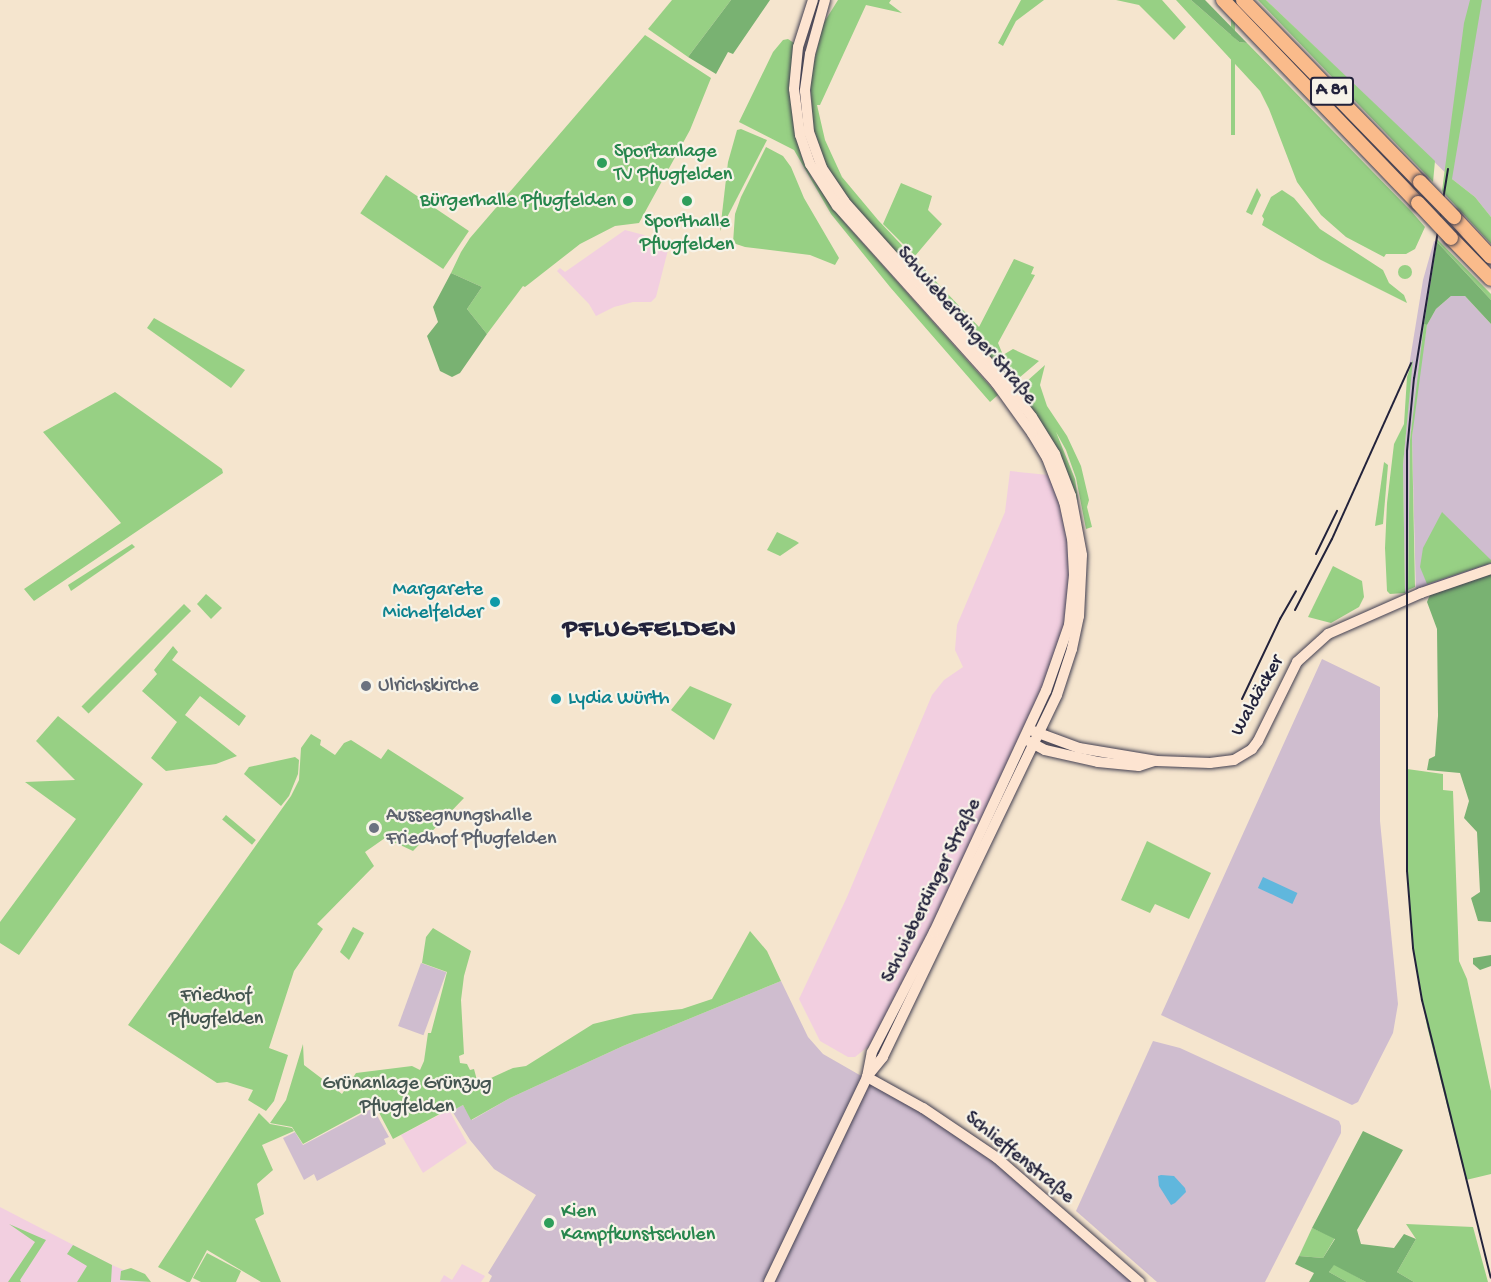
<!DOCTYPE html>
<meta charset="utf-8">
<style>
body{margin:0}
#map{position:relative;width:1491px;height:1282px;overflow:hidden;background:#f5e5ce;font-family:"Gochi Hand",sans-serif}
div>[style]{position:absolute}
[style*='--x']{left:calc(var(--x)*1px);top:calc(var(--y)*1px);width:calc(var(--w)*1px);rotate:calc(var(--a)*1deg)}
.built>*{inset:0;background:#f2cfe0}
.industrial>*{inset:0;background:#cfbdcf;transform-origin:0 0}
.green>*{inset:0;background:#97d084;transform-origin:0 0}
.round{border-radius:50%}
.forest>*{inset:0;background:#79b272}
.water>*{inset:0;background:#60b7dd;transform-origin:0 0}
.roads{filter:drop-shadow(0 0 2px #423f51) drop-shadow(0 0 2px #423f51)}
.secondary>*{height:10px;margin:-5px;padding:0 5px;transform-origin:5px;border-radius:5px;background:#fde4d1}
.highway>*{height:14px;margin:-7px;padding:0 7px;transform-origin:7px;border-radius:7px;background:#fabb8b}
.rail>*{height:2px;margin:-1px;padding:0 1px;transform-origin:1px;border-radius:1px;background:#22223b}
.bridges{filter:drop-shadow(0 0 2px #423f51) drop-shadow(0 0 2px #423f51)}
.highway-bridge>*{height:14px;margin:-7px;padding:0 7px;transform-origin:7px;border-radius:7px;background:#fabb8b}
.dots>*{width:16px;height:16px;translate:-50% -50%;box-sizing:border-box;border:3px solid #f7f3e8;border-radius:50%}
span{translate:-50% -50%;white-space:nowrap;text-align:center;line-height:1.15;-webkit-text-stroke:4.5px #f7f3e8;paint-order:stroke}
.shield-label span{padding:2px 4px;background:#f7f3e8;border:2px solid;border-radius:4px;-webkit-text-stroke-width:0}
.shield-label{font-size:18px;color:#22223b;font-weight:700}
.leisure-label{font-size:20px;color:#27864d}
.left{translate:0 -50%;text-align:left}
.right{translate:-100% -50%;text-align:right}
.street-label{font-size:20px;color:#22223b}
.culture-label{font-size:20px;color:#0d838f}
.worship-label{font-size:20px;color:#5b616d}
.park-label{font-size:20px;color:#455651}
.district-label{font-size:26px;color:#22223b;font-weight:700;letter-spacing:1.5px}
</style>
<div id="map">
<div class="built">
<div style="clip-path:polygon(625px 230px,644px 235px,668px 250px,656px 297px,651px 302px,633px 302px,614px 307px,596px 316px,589px 304px,557px 271px,560px 268px,565px 272px)"></div>
<div style="clip-path:polygon(1010px 471px,1048px 475px,1058px 497px,1069px 551px,1071px 590px,1067px 615px,1054px 664px,935px 922px,870px 1045px,855px 1057px,848px 1057px,820px 1041px,799px 999px,847px 897px,932px 695px,944px 680px,963px 667px,955px 650px,957px 625px,1005px 512px)"></div>
<div style="clip-path:polygon(449px 1110px,467px 1143px,423px 1173px,401px 1135px)"></div>
<div style="clip-path:polygon(0 1207px,112px 1265px,147px 1280px,145px 1282px,0 1282px)"></div>
<div style="clip-path:polygon(462px 1264px,485px 1276px,481px 1282px,440px 1282px,444px 1275px,452px 1280px)"></div>
</div>
<div class="industrial">
<div style="clip-path:polygon(1266px 0,1491px 0,1491px 217px,1475px 197px,1452px 179px)"></div>
<div style="clip-path:polygon(1434px 241px,1437px 242px,1410px 440px,1408px 592px,1405px 593px,1403px 465px,1412px 362px,1409px 366px,1423px 280px)"></div>
<div style="clip-path:polygon(1451px 296px,1465px 296px,1491px 324px,1491px 569px,1416px 595px,1412px 437px,1417px 386px,1427px 325px,1436px 309px)"></div>
<div style="clip-path:polygon(1322px 659px,1380px 687px,1380px 821px,1398px 1004px,1393px 1033px,1358px 1102px,1352px 1105px,1161px 1015px)"></div>
<div style="left:421px;top:963px;width:27px;height:67px;rotate:20deg"></div>
<div style="clip-path:polygon(781px 981px,808px 1037px,823px 1054px,973px 1140px,1139px 1282px,489px 1282px,492px 1276px,488px 1273px,536px 1195px,494px 1169px,470px 1140px,452px 1111px,463px 1105px,472px 1120px,510px 1098px,623px 1046px)"></div>
<div style="clip-path:polygon(1153px 1041px,1180px 1048px,1339px 1121px,1341px 1126px,1341px 1133px,1265px 1282px,1157px 1282px,1076px 1211px)"></div>
<div style="clip-path:polygon(373px 1108px,389px 1137px,384px 1139px,386px 1144px,317px 1181px,314px 1174px,304px 1180px,283px 1138px,295px 1132px,303px 1145px)"></div>
</div>
<div class="green">
<div style="clip-path:polygon(672px 0,731px 0,688px 57px,648px 29px)"></div>
<div style="clip-path:polygon(838px 0,891px 0,889px 3px,902px 13px,866px 5px,820px 105px,817px 105px,825px 140px,842px 177px,878px 220px,979px 327px,1014px 259px,1034px 267px,1031px 274px,1035px 275px,998px 343px,1003px 355px,1013px 349px,1039px 361px,1012px 384px,854px 207px,826px 165px,813px 128px,810px 78px,823px 24px)"></div>
<div style="clip-path:polygon(1021px 0,1044px 0,1016px 21px,1003px 46px,998px 43px)"></div>
<div style="clip-path:polygon(1116px 0,1162px 0,1186px 27px,1174px 40px,1139px 5px)"></div>
<div style="clip-path:polygon(1176px 0,1191px 0,1239px 42px,1247px 43px,1412px 212px,1425px 227px,1415px 249px,1406px 254px,1386px 254px,1384px 257px,1346px 237px,1321px 215px,1297px 182px,1269px 109px,1260px 91px)"></div>
<div style="left:1231px;top:0;width:4px;height:135px"></div>
<div style="clip-path:polygon(1258px 0,1266px 0,1435px 161px,1433px 182px)"></div>
<div style="clip-path:polygon(1470px 0,1482px 0,1452px 179px,1475px 197px,1491px 217px,1491px 244px,1442px 191px,1464px 23px)"></div>
<div style="clip-path:polygon(645px 35px,711px 78px,690px 130px,639px 223px,615px 226px,580px 244px,525px 287px,523px 286px,487px 334px,467px 309px,482px 287px,451px 273px,461px 252px,470px 238px)"></div>
<div style="clip-path:polygon(788px 39px,794px 43px,801px 155px,812px 178px,844px 222px,998px 395px,990px 402px,890px 287px,831px 214px,794px 150px,739px 122px,773px 52px,783px 40px)"></div>
<div style="clip-path:polygon(741px 129px,767px 140px,720px 231px,728px 162px,737px 130px)"></div>
<div style="clip-path:polygon(766px 147px,783px 156px,791px 167px,804px 198px,839px 258px,835px 265px,810px 255px,745px 247px,733px 243px,735px 214px,741px 197px)"></div>
<div style="left:386px;top:175px;width:100px;height:46px;rotate:34deg"></div>
<div style="clip-path:polygon(901px 183px,932px 196px,928px 210px,942px 224px,915px 256px,883px 224px)"></div>
<div style="clip-path:polygon(1257px 188px,1261px 195px,1252px 215px,1246px 212px)"></div>
<div style="clip-path:polygon(1282px 190px,1294px 198px,1320px 229px,1383px 270px,1389px 283px,1404px 295px,1407px 303px,1321px 260px,1262px 225px,1264px 219px,1262px 216px,1271px 197px)"></div>
<div style="clip-path:polygon(1437px 239px,1491px 294px,1491px 300px,1437px 242px)"></div>
<div class="round" style="left:1398px;top:265px;width:14px;height:14px"></div>
<div style="clip-path:polygon(154px 318px,245px 370px,231px 388px,147px 328px)"></div>
<div style="clip-path:polygon(1424px 324px,1427px 325px,1412px 437px,1415px 587px,1408px 590px,1410px 440px)"></div>
<div style="clip-path:polygon(1413px 359px,1403px 465px,1405px 593px,1390px 594px,1387px 591px,1385px 548px,1387px 503px,1394px 444px,1404px 424px,1407px 377px)"></div>
<div style="clip-path:polygon(1045px 365px,1040px 385px,1047px 406px,1067px 436px,1081px 466px,1089px 500px,1087px 507px,1092px 527px,1086px 529px,1076px 478px,1066px 450px,1056px 432px,1075px 479px,1078px 500px,1075px 498px,1062px 459px,1017px 390px)"></div>
<div style="clip-path:polygon(115px 392px,222px 469px,223px 473px,34px 601px,24px 589px,121px 523px,43px 432px)"></div>
<div style="clip-path:polygon(1384px 462px,1388px 465px,1383px 524px,1375px 526px)"></div>
<div style="clip-path:polygon(1442px 512px,1491px 560px,1491px 563px,1427px 584px,1420px 567px,1423px 548px)"></div>
<div style="clip-path:polygon(777px 532px,796px 541px,799px 543px,780px 556px,767px 550px)"></div>
<div style="clip-path:polygon(132px 544px,135px 547px,71px 591px,68px 585px)"></div>
<div style="clip-path:polygon(1333px 566px,1362px 581px,1364px 597px,1359px 607px,1331px 623px,1308px 617px)"></div>
<div style="clip-path:polygon(206px 594px,222px 608px,211px 619px,197px 604px)"></div>
<div style="left:184px;top:604px;width:10px;height:145px;rotate:45deg"></div>
<div style="clip-path:polygon(173px 646px,178px 652px,172px 660px,246px 716px,239px 726px,200px 696px,185px 715px,237px 756px,216px 764px,166px 771px,151px 758px,177px 722px,142px 691px,157px 674px,154px 670px)"></div>
<div style="clip-path:polygon(690px 686px,732px 704px,714px 740px,671px 710px)"></div>
<div style="clip-path:polygon(58px 716px,143px 784px,19px 955px,0 943px,0 922px,76px 819px,25px 782px,75px 780px,36px 741px)"></div>
<div style="clip-path:polygon(311px 734px,321px 740px,320px 745px,335px 755px,344px 743px,351px 740px,381px 759px,388px 749px,464px 798px,413px 851px,396px 843px,391px 844px,385px 838px,365px 852px,374px 866px,317px 924px,323px 929px,294px 971px,269px 1048px,288px 1055px,274px 1101px,266px 1111px,248px 1100px,253px 1090px,227px 1082px,217px 1083px,128px 1025px,291px 796px,299px 780px,301px 748px)"></div>
<div style="clip-path:polygon(295px 757px,299px 760px,298px 774px,289px 796px,281px 806px,244px 774px,249px 767px)"></div>
<div style="clip-path:polygon(1407px 769px,1443px 774px,1443px 790px,1453px 791px,1459px 961px,1467px 979px,1491px 1091px,1491px 1174px,1466px 1180px,1427px 1026px,1413px 948px,1407px 871px)"></div>
<div style="left:226px;top:815px;width:39px;height:6px;rotate:40deg"></div>
<div style="clip-path:polygon(1147px 841px,1211px 873px,1189px 919px,1155px 904px,1150px 913px,1121px 900px)"></div>
<div style="clip-path:polygon(353px 927px,364px 933px,349px 960px,340px 952px)"></div>
<div style="clip-path:polygon(433px 928px,471px 951px,464px 976px,461px 1000px,464px 1054px,459px 1056px,460px 1063px,467px 1064px,470px 1070px,474px 1069px,478px 1084px,513px 1068px,526px 1066px,593px 1024px,634px 1014px,682px 1009px,712px 999px,750px 931px,767px 951px,781px 981px,623px 1046px,510px 1098px,471px 1120px,463px 1105px,452px 1111px,451px 1108px,393px 1139px,375px 1105px,303px 1144px,292px 1127px,270px 1123px,286px 1100px,303px 1044px,304px 1065px,342px 1094px,356px 1073px,412px 1066px,420px 1070px,424px 1061px,428px 1033px,431px 1033px,447px 972px,422px 963px,426px 937px)"></div>
<div style="clip-path:polygon(259px 1113px,270px 1124px,292px 1128px,294px 1131px,262px 1145px,273px 1170px,257px 1184px,264px 1214px,255px 1219px,281px 1282px,261px 1282px,207px 1250px,190px 1282px,187px 1282px,158px 1267px)"></div>
<div style="clip-path:polygon(9px 1224px,46px 1240px,20px 1280px,21px 1282px,8px 1282px,35px 1242px)"></div>
<div style="clip-path:polygon(1406px 1224px,1473px 1227px,1488px 1282px,1414px 1282px,1397px 1272px,1416px 1239px)"></div>
<div style="clip-path:polygon(1312px 1228px,1335px 1238px,1323px 1258px,1299px 1256px)"></div>
<div style="clip-path:polygon(73px 1245px,112px 1265px,111px 1282px,77px 1282px,87px 1266px,67px 1254px)"></div>
<div style="clip-path:polygon(207px 1253px,241px 1271px,236px 1282px,201px 1282px,193px 1278px)"></div>
<div style="clip-path:polygon(1334px 1264px,1366px 1282px,1347px 1282px,1329px 1272px)"></div>
<div style="clip-path:polygon(131px 1268px,145px 1274px,151px 1282px,120px 1280px,121px 1271px)"></div>
</div>
<div class="forest">
<div style="clip-path:polygon(731px 0,770px 0,733px 54px,728px 52px,716px 74px,688px 57px)"></div>
<div style="clip-path:polygon(1191px 0,1205px 0,1247px 43px,1239px 42px)"></div>
<div style="clip-path:polygon(1437px 242px,1491px 300px,1491px 324px,1465px 296px,1451px 296px,1436px 309px,1427px 325px,1424px 324px)"></div>
<div style="clip-path:polygon(451px 273px,482px 287px,467px 309px,487px 334px,460px 373px,452px 377px,440px 371px,427px 336px,438px 322px,433px 307px)"></div>
<div style="clip-path:polygon(1491px 574px,1491px 922px,1478px 921px,1471px 898px,1480px 892px,1477px 832px,1464px 818px,1469px 801px,1460px 773px,1427px 770px,1429px 759px,1435px 756px,1438px 716px,1437px 629px,1427px 602px,1431px 592px)"></div>
<div style="clip-path:polygon(1491px 955px,1491px 966px,1480px 970px,1473px 964px,1473px 958px)"></div>
<div style="clip-path:polygon(1363px 1131px,1403px 1150px,1357px 1230px,1361px 1244px,1394px 1248px,1404px 1234px,1416px 1239px,1397px 1272px,1414px 1282px,1366px 1282px,1334px 1265px,1329px 1272px,1347px 1282px,1309px 1282px,1314px 1273px,1295px 1264px,1299px 1256px,1323px 1258px,1335px 1239px,1312px 1228px)"></div>
</div>
<div class="water">
<div style="left:1263px;top:877px;width:38px;height:12px;rotate:25deg"></div>
<div style="clip-path:polygon(1161px 1175px,1174px 1176px,1185px 1188px,1186px 1192px,1175px 1203px,1171px 1205px,1159px 1186px,1158px 1176px)"></div>
</div>
<div class="roads">
<div class="secondary">
<div style="--x:825;--y:0;--w:56;--a:105.5"></div>
<div style="--x:810;--y:54;--w:37;--a:98"></div>
<div style="--x:805;--y:91;--w:41;--a:84.4"></div>
<div style="--x:809;--y:132;--w:38;--a:70"></div>
<div style="--x:822;--y:168;--w:40;--a:56"></div>
<div style="--x:844;--y:201;--w:237;--a:48.2"></div>
<div style="--x:1002;--y:378;--w:49;--a:52.4"></div>
<div style="--x:1032;--y:417;--w:44;--a:58.1"></div>
<div style="--x:1055;--y:454;--w:45;--a:69.1"></div>
<div style="--x:1071;--y:496;--w:60;--a:79.4"></div>
<div style="--x:1082;--y:555;--w:61;--a:92.8"></div>
<div style="--x:1079;--y:616;--w:34;--a:102"></div>
<div style="--x:1072;--y:649;--w:48;--a:108.1"></div>
<div style="--x:1057;--y:695;--w:402;--a:115.7"></div>
<div style="--x:883;--y:1057;--w:26;--a:129"></div>
<div style="--x:1033;--y:731;--w:49;--a:20.3"></div>
<div style="--x:1079;--y:748;--w:79;--a:9.5"></div>
<div style="--x:1157;--y:761;--w:53;--a:2.2"></div>
<div style="--x:1210;--y:763;--w:24;--a:-7"></div>
<div style="--x:1234;--y:760;--w:21;--a:-31"></div>
<div style="--x:1252;--y:749;--w:10;--a:-53"></div>
<div style="--x:1258;--y:741;--w:88;--a:-63.7"></div>
<div style="--x:1297;--y:662;--w:42;--a:-42.1"></div>
<div style="--x:1328;--y:634;--w:102;--a:-23.8"></div>
<div style="--x:1421;--y:593;--w:74;--a:-18.9"></div>
<div style="--x:1030;--y:742;--w:17;--a:28"></div>
<div style="--x:1045;--y:750;--w:54;--a:12.8"></div>
<div style="--x:1098;--y:762;--w:41;--a:5.6"></div>
<div style="--x:1139;--y:766;--w:16;--a:-18"></div>
<div style="--x:867;--y:1077;--w:64;--a:29"></div>
<div style="--x:923;--y:1108;--w:89;--a:34"></div>
<div style="--x:997;--y:1158;--w:189;--a:41.1"></div>
<div style="--x:769;--y:1282;--w:227;--a:-64.4"></div>
<div style="--x:867;--y:1077;--w:25;--a:-79"></div>
<div style="--x:872;--y:1052;--w:135;--a:-62.7"></div>
<div style="--x:934;--y:932;--w:266;--a:-65.1"></div>
<div style="--x:1046;--y:691;--w:70;--a:-70.8"></div>
<div style="--x:1069;--y:625;--w:50;--a:-84.3"></div>
<div style="--x:1074;--y:575;--w:36;--a:-93"></div>
<div style="--x:1072;--y:539;--w:38;--a:-102"></div>
<div style="--x:1064;--y:502;--w:47;--a:-111.1"></div>
<div style="--x:1047;--y:458;--w:29;--a:-121"></div>
<div style="--x:1032;--y:433;--w:62;--a:-125.8"></div>
<div style="--x:996;--y:383;--w:238;--a:-131.9"></div>
<div style="--x:837;--y:206;--w:50;--a:-122.7"></div>
<div style="--x:810;--y:164;--w:31;--a:-109"></div>
<div style="--x:800;--y:135;--w:46;--a:-97.4"></div>
<div style="--x:794;--y:89;--w:42;--a:-84.6"></div>
<div style="--x:798;--y:47;--w:49;--a:-72.3"></div>
</div>
<div class="highway">
<div style="--x:1223;--y:0;--w:281;--a:46.2"></div>
<div style="--x:1243;--y:0;--w:254;--a:45.8"></div>
<div style="--x:1454;--y:217;--w:54;--a:47.2"></div>
<div style="--x:1451;--y:238;--w:57;--a:45.7"></div>
</div>
</div>
<div class="rail">
<div style="--x:1448;--y:169;--w:212;--a:99.2"></div>
<div style="--x:1414;--y:378;--w:73;--a:95.5"></div>
<div style="--x:1407;--y:451;--w:420;--a:90"></div>
<div style="--x:1407;--y:871;--w:77;--a:85.5"></div>
<div style="--x:1413;--y:948;--w:53;--a:80.2"></div>
<div style="--x:1422;--y:1000;--w:286;--a:76.1"></div>
<div style="--x:1316;--y:554;--w:48;--a:-64"></div>
<div style="--x:1295;--y:610;--w:80;--a:-62.5"></div>
<div style="--x:1332;--y:539;--w:193;--a:-65.8"></div>
<div style="--x:1242;--y:699;--w:89;--a:-64.6"></div>
<div style="--x:1280;--y:619;--w:32;--a:-60"></div>
</div>
<div class="bridges">
<div class="highway-bridge">
<div style="--x:1420;--y:182;--w:49;--a:45.8"></div>
<div style="--x:1418;--y:203;--w:48;--a:46.7"></div>
</div>
</div>
<div class="dots">
<div style="left:602px;top:163px;background:#2e9e5b"></div>
<div style="left:628px;top:201px;background:#2e9e5b"></div>
<div style="left:687px;top:201px;background:#2e9e5b"></div>
<div style="left:495px;top:602px;background:#0f9aa8"></div>
<div style="left:366px;top:686px;background:#6b7280"></div>
<div style="left:556px;top:699px;background:#0f9aa8"></div>
<div style="left:374px;top:828px;background:#6b7280"></div>
<div style="left:549px;top:1223px;background:#2e9e5b"></div>
</div>
<div class="shield-label">
<span style="left:1332px;top:91px">A 81</span>
</div>
<div class="leisure-label">
<span class="left" style="left:614px;top:164px">Sportanlage<br>TV Pflugfelden</span>
<span class="right" style="left:616px;top:201px">Bürgerhalle Pflugfelden</span>
<span style="left:687px;top:234px">Sporthalle<br>Pflugfelden</span>
<span class="left" style="left:561px;top:1224px">Kien<br>Kampfkunstschulen</span>
</div>
<div class="street-label">
<span style="left:966px;top:326px;rotate:49deg">Schwieberdinger Straße</span>
<span style="left:1258px;top:696px;rotate:-61deg">Waldäcker</span>
<span style="left:932px;top:891px;rotate:-64deg">Schwieberdinger Straße</span>
<span style="left:1019px;top:1158px;rotate:39deg">Schlieffenstraße</span>
</div>
<div class="culture-label">
<span class="right" style="left:483px;top:602px">Margarete<br>Michelfelder</span>
<span class="left" style="left:568px;top:699px">Lydia Würth</span>
</div>
<div class="worship-label">
<span class="left" style="left:378px;top:686px">Ulrichskirche</span>
<span class="left" style="left:386px;top:828px">Aussegnungshalle<br>Friedhof Pflugfelden</span>
</div>
<div class="park-label">
<span style="left:216px;top:1008px">Friedhof<br>Pflugfelden</span>
<span style="left:407px;top:1096px">Grünanlage Grünzug<br>Pflugfelden</span>
</div>
<div class="district-label">
<span style="left:650px;top:631px">PFLUGFELDEN</span>
</div>
</div>
